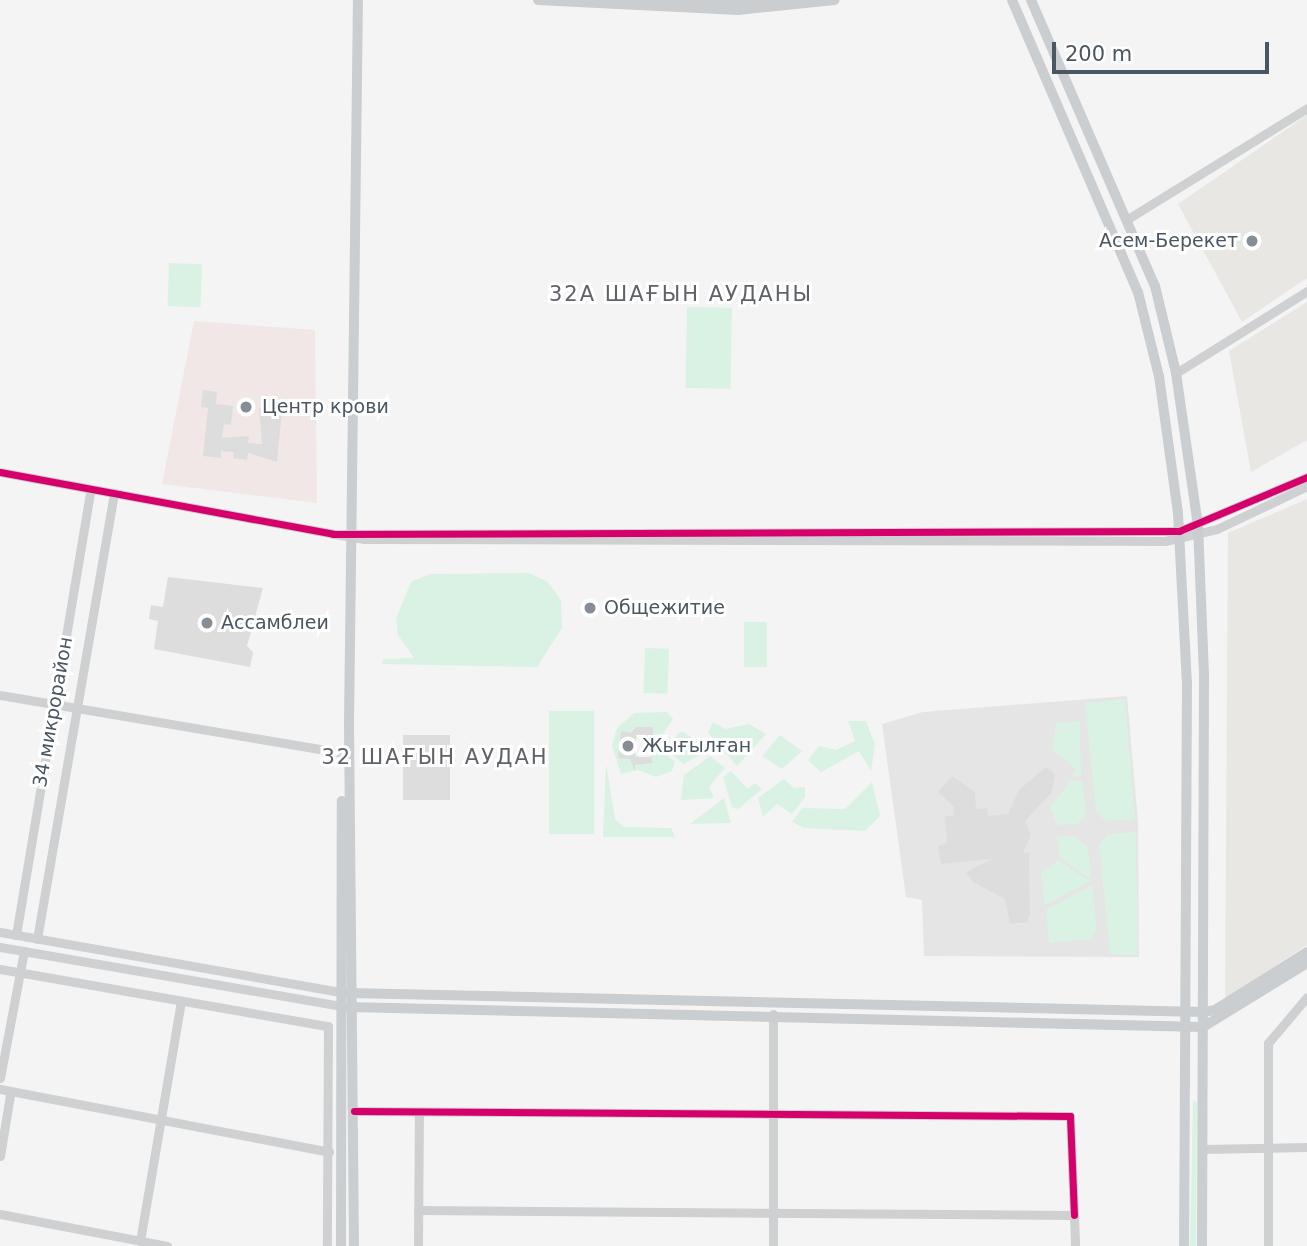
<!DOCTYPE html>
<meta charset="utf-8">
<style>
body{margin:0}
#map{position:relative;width:1307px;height:1246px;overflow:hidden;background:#f4f4f4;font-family:"DejaVu Sans",sans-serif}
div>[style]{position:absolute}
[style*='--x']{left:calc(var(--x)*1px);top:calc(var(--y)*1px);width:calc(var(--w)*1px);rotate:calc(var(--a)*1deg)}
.commercial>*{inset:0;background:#e8e7e3}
.education>*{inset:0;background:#e6e5e6}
.medical>*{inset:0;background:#f1e7e6}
.green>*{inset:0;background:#d9f2e3;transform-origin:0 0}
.building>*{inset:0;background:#ddddde;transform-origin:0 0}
.minor>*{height:9px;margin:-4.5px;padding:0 4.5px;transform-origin:4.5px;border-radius:4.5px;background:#ced0d2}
.major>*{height:10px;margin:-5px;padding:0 5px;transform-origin:5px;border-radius:5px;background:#caced1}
.cycleway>*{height:7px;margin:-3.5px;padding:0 3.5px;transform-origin:3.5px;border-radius:3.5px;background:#d6006c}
.dots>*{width:19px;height:19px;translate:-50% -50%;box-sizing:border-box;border:4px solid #fff;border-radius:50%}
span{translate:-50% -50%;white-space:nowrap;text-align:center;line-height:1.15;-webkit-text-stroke:6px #fff;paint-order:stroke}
.poi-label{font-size:19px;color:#4a5661}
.right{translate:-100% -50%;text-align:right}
.left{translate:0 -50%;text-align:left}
.street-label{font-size:19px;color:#4a5661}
.neighbourhood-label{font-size:21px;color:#5f6368;letter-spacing:2px}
.scale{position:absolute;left:1052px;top:42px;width:217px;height:32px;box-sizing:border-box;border:4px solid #4a5661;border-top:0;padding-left:9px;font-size:21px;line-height:24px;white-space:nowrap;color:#4a5661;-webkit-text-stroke:5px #fff;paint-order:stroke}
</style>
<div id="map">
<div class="commercial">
<div style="clip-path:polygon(1307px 115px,1307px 278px,1242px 322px,1178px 204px)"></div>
<div style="clip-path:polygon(1307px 302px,1307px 440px,1251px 472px,1229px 351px)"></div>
<div style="clip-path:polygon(1307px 499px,1307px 945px,1225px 999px,1228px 533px)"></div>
</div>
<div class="education">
<div style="clip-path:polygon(1127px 696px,1138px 822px,1139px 957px,924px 956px,922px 900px,906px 897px,882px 724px,923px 712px)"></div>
</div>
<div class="medical">
<div style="clip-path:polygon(194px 321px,315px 330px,317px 503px,162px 484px)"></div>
</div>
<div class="green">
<div style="left:169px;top:263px;width:33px;height:43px;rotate:2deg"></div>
<div style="left:687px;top:307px;width:45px;height:81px;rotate:1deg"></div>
<div style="clip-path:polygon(529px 573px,548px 582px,561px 600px,562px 628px,537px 667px,382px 664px,383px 659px,414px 658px,398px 635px,396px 618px,411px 582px,430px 574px)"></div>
<div style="left:744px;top:622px;width:23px;height:45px"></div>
<div style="left:645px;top:648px;width:24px;height:45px;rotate:2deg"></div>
<div style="clip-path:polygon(1125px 699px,1135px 819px,1106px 821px,1096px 812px,1085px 703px)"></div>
<div style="left:594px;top:711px;width:123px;height:45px;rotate:90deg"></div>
<div style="clip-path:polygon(667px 712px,673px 719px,663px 734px,637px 736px,635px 754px,643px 759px,661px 751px,675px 761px,672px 771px,656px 777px,638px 770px,621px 774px,612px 746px,617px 728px,634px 713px)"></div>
<div style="clip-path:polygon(848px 721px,866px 721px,875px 745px,871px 771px,859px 751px,821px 772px,808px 760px,819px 746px,836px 750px,855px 741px)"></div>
<div style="clip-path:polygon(1080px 721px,1081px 776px,1072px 777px,1076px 769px,1052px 749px,1056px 723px)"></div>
<div style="clip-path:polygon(713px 722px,725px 729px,749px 724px,766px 734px,737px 766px,708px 733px)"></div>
<div style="clip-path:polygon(680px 732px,684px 732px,708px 751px,683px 764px,666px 749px)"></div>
<div style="clip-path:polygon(780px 735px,802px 751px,782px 769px,762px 756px)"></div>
<div style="clip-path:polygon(710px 756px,725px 768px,709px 787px,714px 798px,681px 800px,684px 775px)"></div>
<div style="clip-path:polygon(606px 764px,615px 819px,624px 827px,671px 828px,675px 837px,603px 837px)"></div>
<div style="clip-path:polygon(731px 771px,748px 789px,755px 783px,762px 789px,738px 809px,732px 807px,723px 777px)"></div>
<div style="clip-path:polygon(784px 779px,794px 788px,805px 787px,805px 797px,792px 814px,777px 804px,763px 817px,758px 798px)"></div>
<div style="clip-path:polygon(1071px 780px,1082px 781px,1086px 815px,1077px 824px,1057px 825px,1050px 808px)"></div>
<div style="clip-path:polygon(872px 782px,880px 816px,865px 831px,804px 828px,792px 822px,802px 808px,845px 809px)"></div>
<div style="clip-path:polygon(724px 798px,731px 823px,690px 824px)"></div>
<div style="clip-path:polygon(1136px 832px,1138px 955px,1110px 954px,1099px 846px,1108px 834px)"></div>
<div style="clip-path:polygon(1075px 836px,1088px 848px,1091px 879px,1060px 858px,1057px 837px)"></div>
<div style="clip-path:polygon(1058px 860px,1090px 881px,1045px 905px,1041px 873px)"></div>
<div style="clip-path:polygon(1092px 885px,1097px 930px,1090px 939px,1049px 943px,1046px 910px)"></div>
<div style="clip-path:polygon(1193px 1100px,1197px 1103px,1196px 1246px,1190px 1246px)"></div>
</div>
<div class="building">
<div style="clip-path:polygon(203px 390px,217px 392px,216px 404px,233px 406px,231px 425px,224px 424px,222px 438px,249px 436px,248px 443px,262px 444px,259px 408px,282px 410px,277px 462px,248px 453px,247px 460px,233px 458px,234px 452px,221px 451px,221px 458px,203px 456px,208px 408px,201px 407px)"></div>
<div style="clip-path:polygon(168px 577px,263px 588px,247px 646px,253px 652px,250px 667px,154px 649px,158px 621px,149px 619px,151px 605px,163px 607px)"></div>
<div style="clip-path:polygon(636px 727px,653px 727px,653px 735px,636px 736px,635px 757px,651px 757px,653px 763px,635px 765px,635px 771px,630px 759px,618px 758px,621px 731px,631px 733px)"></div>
<div style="left:403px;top:735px;width:47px;height:65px"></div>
<div style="clip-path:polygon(1046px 767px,1055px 774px,1052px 792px,1025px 821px,1031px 835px,1023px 853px,1029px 852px,1030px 914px,1027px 922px,1010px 924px,1005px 899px,973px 882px,966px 872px,992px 859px,941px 864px,938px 846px,947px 843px,945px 816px,953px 816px,954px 807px,938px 792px,952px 776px,975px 792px,976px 809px,987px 808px,988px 816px,1008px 814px,1019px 790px)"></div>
</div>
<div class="minor">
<div style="--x:1126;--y:220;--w:213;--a:-31.7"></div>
<div style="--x:1176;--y:373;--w:155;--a:-32"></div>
<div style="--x:0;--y:472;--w:339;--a:10.5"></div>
<div style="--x:333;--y:534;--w:846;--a:-0.2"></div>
<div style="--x:1179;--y:531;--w:139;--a:-22.9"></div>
<div style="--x:334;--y:534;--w:30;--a:9"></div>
<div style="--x:364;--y:539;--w:801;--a:0.14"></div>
<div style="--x:1165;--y:541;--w:53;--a:-13"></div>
<div style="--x:1217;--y:529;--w:100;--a:-25.5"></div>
<div style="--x:0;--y:695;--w:348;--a:9.6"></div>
<div style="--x:0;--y:932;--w:347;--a:10"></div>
<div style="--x:16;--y:935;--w:452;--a:-80.5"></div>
<div style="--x:37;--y:939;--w:453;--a:-80.2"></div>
<div style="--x:0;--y:947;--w:347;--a:9.8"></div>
<div style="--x:0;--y:969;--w:333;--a:9.9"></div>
<div style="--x:328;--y:1026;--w:220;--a:90.3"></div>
<div style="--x:0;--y:1078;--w:129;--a:-79.3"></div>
<div style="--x:0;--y:1089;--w:335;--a:10.8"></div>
<div style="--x:354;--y:1111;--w:716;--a:0.4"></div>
<div style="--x:1070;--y:1116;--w:99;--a:87.7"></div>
<div style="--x:1202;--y:1149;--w:105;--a:-1.1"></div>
<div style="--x:0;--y:1156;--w:62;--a:-80.7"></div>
<div style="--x:418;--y:1210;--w:656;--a:0.44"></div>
<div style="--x:1074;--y:1215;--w:31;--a:88"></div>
<div style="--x:0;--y:1214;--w:170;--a:10.8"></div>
<div style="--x:140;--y:1241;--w:243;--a:-80.3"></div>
<div style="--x:418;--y:1246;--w:133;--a:-89.6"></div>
<div style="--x:773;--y:1246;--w:232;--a:-90"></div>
<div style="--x:1268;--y:1246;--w:203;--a:-90"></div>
<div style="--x:1268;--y:1043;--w:60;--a:-49.7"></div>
</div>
<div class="major">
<div style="--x:538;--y:0;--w:200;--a:2.9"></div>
<div style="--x:738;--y:10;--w:97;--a:-5.9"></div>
<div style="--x:631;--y:0;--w:148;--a:0"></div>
<div style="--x:1012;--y:0;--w:318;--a:66.7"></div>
<div style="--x:1138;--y:292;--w:87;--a:76"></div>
<div style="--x:1159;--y:376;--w:138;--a:82.1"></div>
<div style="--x:1178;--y:513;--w:169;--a:87"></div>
<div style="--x:1187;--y:682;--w:564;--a:90.3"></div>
<div style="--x:1031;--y:0;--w:312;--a:66.6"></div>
<div style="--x:1155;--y:286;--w:89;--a:76.4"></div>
<div style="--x:1176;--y:373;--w:154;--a:81.8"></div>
<div style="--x:1198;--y:525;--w:150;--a:87.7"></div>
<div style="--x:1204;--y:675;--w:571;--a:90.2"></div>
<div style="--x:348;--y:993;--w:855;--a:1.27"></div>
<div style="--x:1203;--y:1012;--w:12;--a:-9"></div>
<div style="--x:1215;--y:1010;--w:109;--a:-32.2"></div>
<div style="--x:348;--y:1007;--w:855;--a:1.34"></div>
<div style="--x:1203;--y:1027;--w:122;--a:-31.6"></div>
<div style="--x:341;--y:1246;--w:445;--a:-89.9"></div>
<div style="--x:354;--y:1246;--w:523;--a:-90.55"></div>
<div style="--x:349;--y:723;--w:723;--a:-89.29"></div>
</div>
<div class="cycleway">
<div style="--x:0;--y:472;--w:339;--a:10.5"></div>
<div style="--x:333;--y:534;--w:846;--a:-0.2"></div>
<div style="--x:1179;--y:531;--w:139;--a:-22.9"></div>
<div style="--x:354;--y:1111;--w:716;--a:0.4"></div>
<div style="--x:1070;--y:1116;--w:99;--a:87.7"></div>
</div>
<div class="dots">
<div style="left:1252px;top:241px;background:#868d94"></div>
<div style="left:246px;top:407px;background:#868d94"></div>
<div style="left:590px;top:608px;background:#868d94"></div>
<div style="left:207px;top:623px;background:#868d94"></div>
<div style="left:628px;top:746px;background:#868d94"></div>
</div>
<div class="poi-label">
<span class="right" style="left:1238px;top:241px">Асем-Берекет</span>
<span class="left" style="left:262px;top:407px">Центр крови</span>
<span class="left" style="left:604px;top:608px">Общежитие</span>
<span class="left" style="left:221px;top:623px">Ассамблеи</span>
<span class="left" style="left:642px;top:746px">Жығылған</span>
</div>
<div class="street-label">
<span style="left:53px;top:712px;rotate:-80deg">34 микрорайон</span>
</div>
<div class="neighbourhood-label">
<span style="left:681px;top:294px">32А ШАҒЫН АУДАНЫ</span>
<span style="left:435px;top:757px">32 ШАҒЫН АУДАН</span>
</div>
<div class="scale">200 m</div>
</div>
